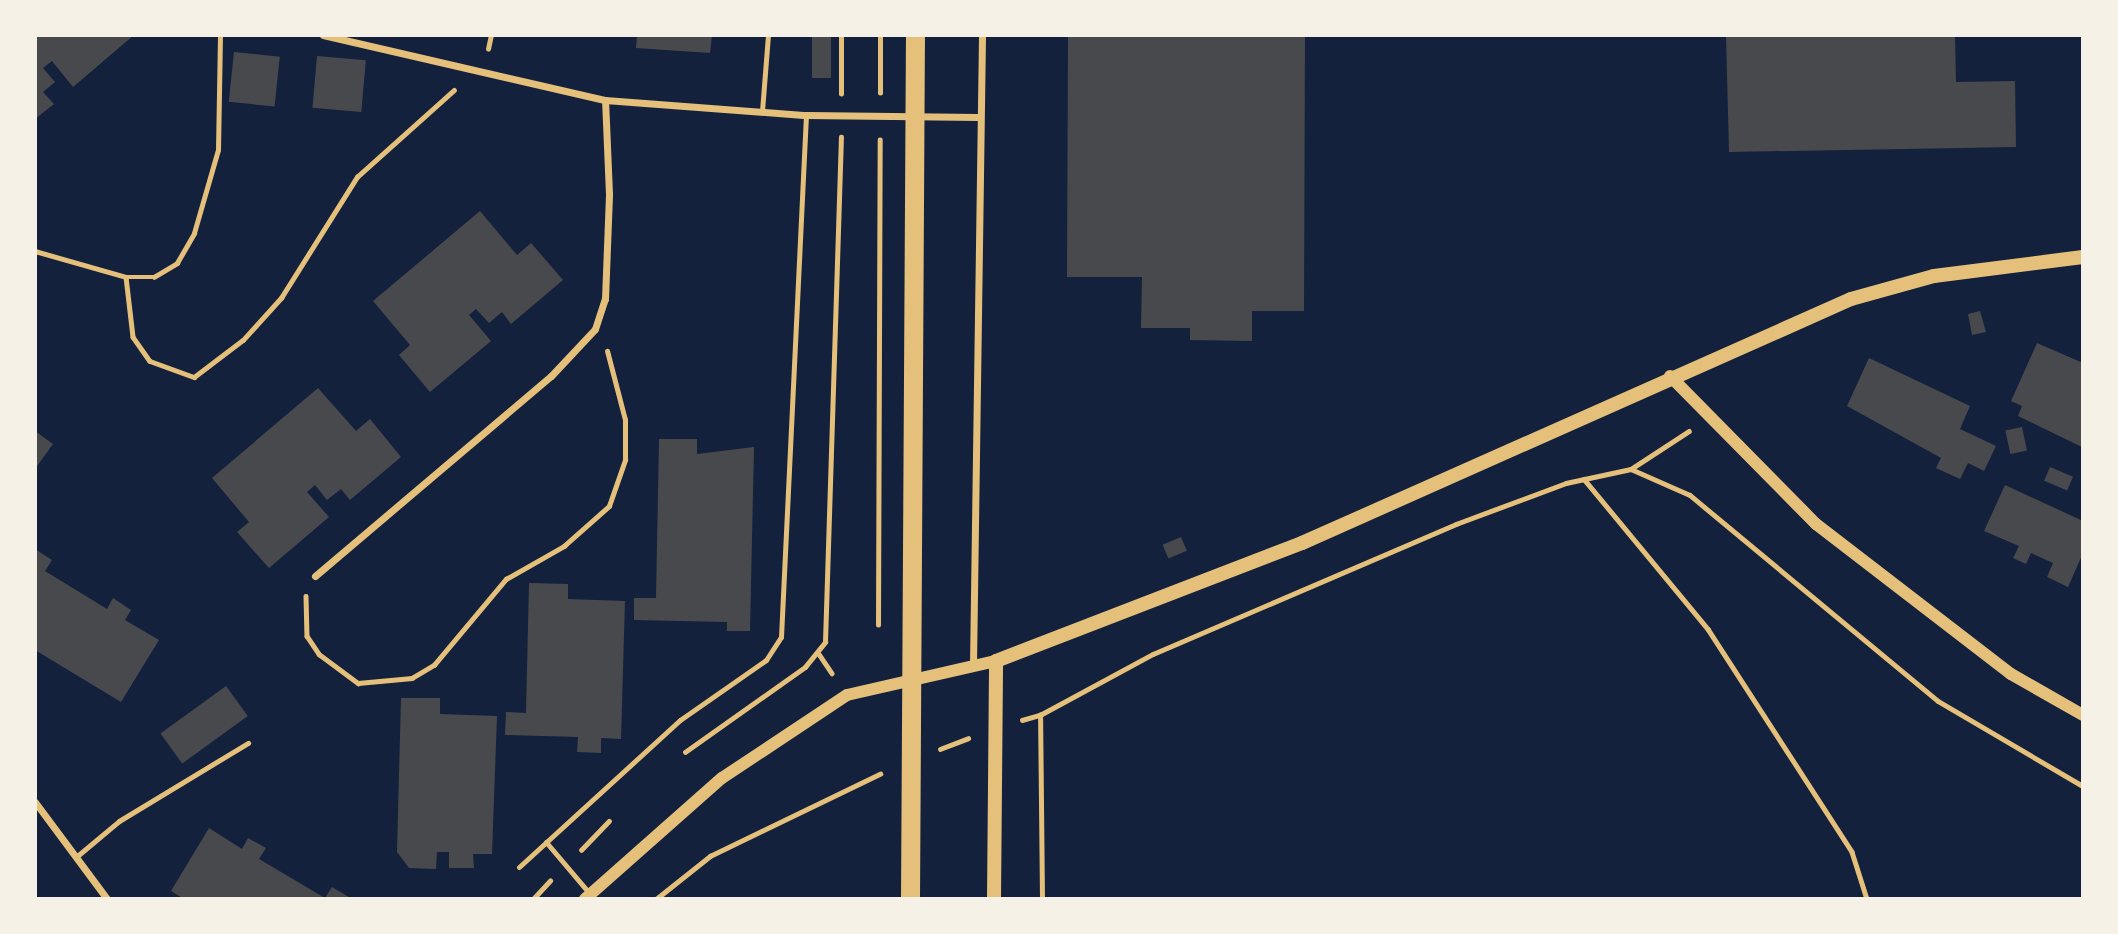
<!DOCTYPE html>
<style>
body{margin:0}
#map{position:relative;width:2118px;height:934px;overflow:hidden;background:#14213d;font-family:"Varela Round",sans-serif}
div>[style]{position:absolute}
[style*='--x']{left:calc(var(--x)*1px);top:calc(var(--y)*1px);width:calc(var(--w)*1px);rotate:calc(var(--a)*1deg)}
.building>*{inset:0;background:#48494c;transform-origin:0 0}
.path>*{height:4.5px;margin:-2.25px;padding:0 2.25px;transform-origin:2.25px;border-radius:2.25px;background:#e5c07b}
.service>*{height:5px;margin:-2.5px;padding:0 2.5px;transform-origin:2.5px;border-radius:2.5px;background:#e5c07b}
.minor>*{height:7px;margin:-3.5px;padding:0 3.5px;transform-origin:3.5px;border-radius:3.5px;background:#e5c07b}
.tertiary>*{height:12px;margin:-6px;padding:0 6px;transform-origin:6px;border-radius:6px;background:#e5c07b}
.secondary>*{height:14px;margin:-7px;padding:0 7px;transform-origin:7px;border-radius:7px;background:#e5c07b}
.trunk>*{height:19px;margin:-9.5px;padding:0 9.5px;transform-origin:9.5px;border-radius:9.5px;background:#e5c07b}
span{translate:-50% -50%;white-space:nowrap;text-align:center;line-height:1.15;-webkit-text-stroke:7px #f6f1e7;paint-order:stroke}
.frame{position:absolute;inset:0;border:37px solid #f6f1e7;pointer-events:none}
</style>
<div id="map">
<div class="building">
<div style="clip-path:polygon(35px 35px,134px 35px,73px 87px,52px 61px,43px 68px,55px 82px,43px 92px,54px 104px,35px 119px)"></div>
<div style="clip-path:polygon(637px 35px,712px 35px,710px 53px,636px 48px)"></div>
<div style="left:812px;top:35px;width:19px;height:43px"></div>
<div style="clip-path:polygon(1068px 35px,1305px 35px,1304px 311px,1252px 311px,1252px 341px,1190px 340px,1190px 328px,1141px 328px,1142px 277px,1067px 277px)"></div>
<div style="clip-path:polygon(1726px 35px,1955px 35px,1956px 82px,2015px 81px,2016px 147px,1729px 152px)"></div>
<div style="left:234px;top:52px;width:46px;height:50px;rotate:6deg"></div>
<div style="left:317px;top:56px;width:49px;height:52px;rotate:5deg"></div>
<div style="clip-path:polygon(480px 211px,517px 255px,531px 243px,563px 280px,511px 324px,502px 312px,489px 323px,476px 309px,469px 315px,491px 341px,430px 392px,399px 355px,410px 345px,373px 301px)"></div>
<div style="clip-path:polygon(1980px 311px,1986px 332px,1972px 335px,1968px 314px)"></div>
<div style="clip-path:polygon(2037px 343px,2083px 363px,2082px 447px,2018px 416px,2022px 406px,2011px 401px)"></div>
<div style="clip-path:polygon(1869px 358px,1970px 406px,1960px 429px,1996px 446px,1984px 471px,1968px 463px,1960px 479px,1936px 468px,1941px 458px,1847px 406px)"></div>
<div style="clip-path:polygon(318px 388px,356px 431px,370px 419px,401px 457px,350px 500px,341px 489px,327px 500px,315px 485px,307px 492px,329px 517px,269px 568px,237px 532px,249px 522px,212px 478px)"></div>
<div style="left:2022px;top:427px;width:24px;height:17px;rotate:78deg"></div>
<div style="clip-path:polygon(35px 431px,53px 444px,35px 469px)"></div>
<div style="clip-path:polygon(659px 439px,697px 439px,697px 454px,754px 447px,750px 631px,727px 631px,727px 622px,634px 620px,634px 598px,656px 598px)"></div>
<div style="left:2050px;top:467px;width:25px;height:15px;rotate:23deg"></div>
<div style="clip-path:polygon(2005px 485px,2083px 521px,2083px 553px,2068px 587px,2047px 577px,2053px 563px,2031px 553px,2026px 564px,2013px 558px,2019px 546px,1984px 531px)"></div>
<div style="left:1181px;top:537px;width:15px;height:20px;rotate:67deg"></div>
<div style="clip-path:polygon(35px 549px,52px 560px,45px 571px,107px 609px,113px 598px,131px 610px,125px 620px,159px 640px,121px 702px,35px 650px)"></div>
<div style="clip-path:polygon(529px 583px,568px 584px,568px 599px,625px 601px,621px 739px,601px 738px,601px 753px,577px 752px,578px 737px,505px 735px,506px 712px,526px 713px)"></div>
<div style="left:226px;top:686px;width:37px;height:81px;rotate:54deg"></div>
<div style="clip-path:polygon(401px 698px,440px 698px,440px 714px,497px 716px,492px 854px,473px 854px,474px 868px,449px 868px,449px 852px,437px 852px,436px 869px,409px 868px,397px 852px)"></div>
<div style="clip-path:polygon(209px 828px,242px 849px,248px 838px,266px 848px,259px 859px,325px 898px,332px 887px,352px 899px,184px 899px,171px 891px)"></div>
</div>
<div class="path">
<div style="--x:488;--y:49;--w:14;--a:-78"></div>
<div style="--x:880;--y:93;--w:58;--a:-90"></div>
<div style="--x:841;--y:94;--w:59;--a:-90"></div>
<div style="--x:35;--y:251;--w:95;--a:15.9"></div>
<div style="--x:126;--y:277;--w:28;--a:0"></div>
<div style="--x:154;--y:277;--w:27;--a:-31"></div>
<div style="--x:177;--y:263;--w:34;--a:-60"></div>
<div style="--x:194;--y:233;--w:86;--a:-73.9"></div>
<div style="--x:218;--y:150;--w:115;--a:-89"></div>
<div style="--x:126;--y:277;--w:60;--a:83.3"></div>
<div style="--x:133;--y:337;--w:29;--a:55"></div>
<div style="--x:150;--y:361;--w:47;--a:20"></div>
<div style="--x:194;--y:377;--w:61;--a:-37.1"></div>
<div style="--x:243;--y:340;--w:57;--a:-47.9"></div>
<div style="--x:281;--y:298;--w:143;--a:-57.9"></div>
<div style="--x:357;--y:177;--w:130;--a:-41.9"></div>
<div style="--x:1631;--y:469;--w:64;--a:23.8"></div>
<div style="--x:1690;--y:495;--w:322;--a:39.7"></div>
<div style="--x:1938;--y:701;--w:168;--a:30.4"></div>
<div style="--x:1584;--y:479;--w:195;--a:50.4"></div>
<div style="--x:1708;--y:629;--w:265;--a:57.1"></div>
<div style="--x:1852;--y:852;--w:49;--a:72.3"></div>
<div style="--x:306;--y:596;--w:40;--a:88.6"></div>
<div style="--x:307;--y:636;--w:22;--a:56"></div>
<div style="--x:319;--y:654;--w:49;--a:36.6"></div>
<div style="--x:358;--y:683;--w:54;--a:-5.3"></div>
<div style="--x:412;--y:678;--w:26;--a:-31"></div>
<div style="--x:434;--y:665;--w:112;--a:-50.1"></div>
<div style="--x:506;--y:579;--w:67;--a:-29.6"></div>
<div style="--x:564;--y:546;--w:60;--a:-41.6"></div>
<div style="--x:609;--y:506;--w:49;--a:-70.8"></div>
<div style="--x:625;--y:460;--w:40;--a:-90"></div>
<div style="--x:625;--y:420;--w:71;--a:-104.6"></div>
<div style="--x:878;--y:625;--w:485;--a:-89.8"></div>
<div style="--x:819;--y:654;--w:23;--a:56"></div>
<div style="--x:1022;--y:720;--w:19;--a:-16"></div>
<div style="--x:940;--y:749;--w:30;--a:-21"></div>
<div style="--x:685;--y:752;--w:147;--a:-35.3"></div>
<div style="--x:805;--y:667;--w:32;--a:-51"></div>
<div style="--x:825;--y:642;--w:505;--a:-88.19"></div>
<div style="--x:581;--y:850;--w:40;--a:-46"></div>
<div style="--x:533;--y:899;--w:25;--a:-47"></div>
<div style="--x:656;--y:899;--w:69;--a:-38.5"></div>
<div style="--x:710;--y:856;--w:189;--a:-25.8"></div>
<div style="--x:1042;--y:899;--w:184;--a:-90.6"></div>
<div style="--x:1040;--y:715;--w:128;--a:-28.4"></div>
<div style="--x:1153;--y:654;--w:330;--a:-23.2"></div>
<div style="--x:1456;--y:524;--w:117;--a:-20.4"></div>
<div style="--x:1566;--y:483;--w:66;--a:-12.2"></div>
<div style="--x:1631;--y:469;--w:69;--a:-33.2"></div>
</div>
<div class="service">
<div style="--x:762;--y:111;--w:76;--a:-85.5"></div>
<div style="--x:546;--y:842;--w:68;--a:49.8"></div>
<div style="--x:76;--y:857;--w:56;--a:-39.9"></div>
<div style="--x:119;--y:821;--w:151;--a:-31.2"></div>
<div style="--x:519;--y:867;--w:218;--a:-42.4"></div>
<div style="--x:680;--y:720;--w:105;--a:-34.9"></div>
<div style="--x:766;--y:660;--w:27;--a:-57"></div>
<div style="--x:781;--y:637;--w:523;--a:-87.26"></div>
</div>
<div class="minor">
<div style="--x:323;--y:35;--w:289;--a:13"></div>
<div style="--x:605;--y:100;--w:202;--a:4.3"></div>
<div style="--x:806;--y:115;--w:172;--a:0.7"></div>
<div style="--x:315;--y:576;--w:309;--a:-40.3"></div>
<div style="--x:551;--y:376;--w:64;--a:-46.9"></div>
<div style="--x:595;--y:329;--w:32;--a:-72"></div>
<div style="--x:605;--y:299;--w:105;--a:-87.8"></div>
<div style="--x:609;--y:194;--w:94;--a:-92.4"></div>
<div style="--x:973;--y:665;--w:630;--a:-89.18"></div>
<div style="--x:35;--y:802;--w:121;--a:53.4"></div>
</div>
<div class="tertiary">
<div style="--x:1670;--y:376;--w:208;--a:45.4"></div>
<div style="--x:1816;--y:524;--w:246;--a:37.6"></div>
<div style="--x:2011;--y:674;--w:83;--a:29.7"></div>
<div style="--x:585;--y:899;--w:183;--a:-41.5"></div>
<div style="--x:722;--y:778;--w:150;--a:-33.6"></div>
<div style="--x:847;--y:695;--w:153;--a:-12.9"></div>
</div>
<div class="secondary">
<div style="--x:994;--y:899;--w:238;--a:-89.5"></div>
<div style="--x:996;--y:661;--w:328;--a:-21.1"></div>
<div style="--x:1302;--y:543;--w:601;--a:-23.96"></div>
<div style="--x:1851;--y:299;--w:86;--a:-15.5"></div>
<div style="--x:1934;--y:276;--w:150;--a:-7.3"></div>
</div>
<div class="trunk">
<div style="--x:910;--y:899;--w:864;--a:-89.67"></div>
</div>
<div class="frame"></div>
</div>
